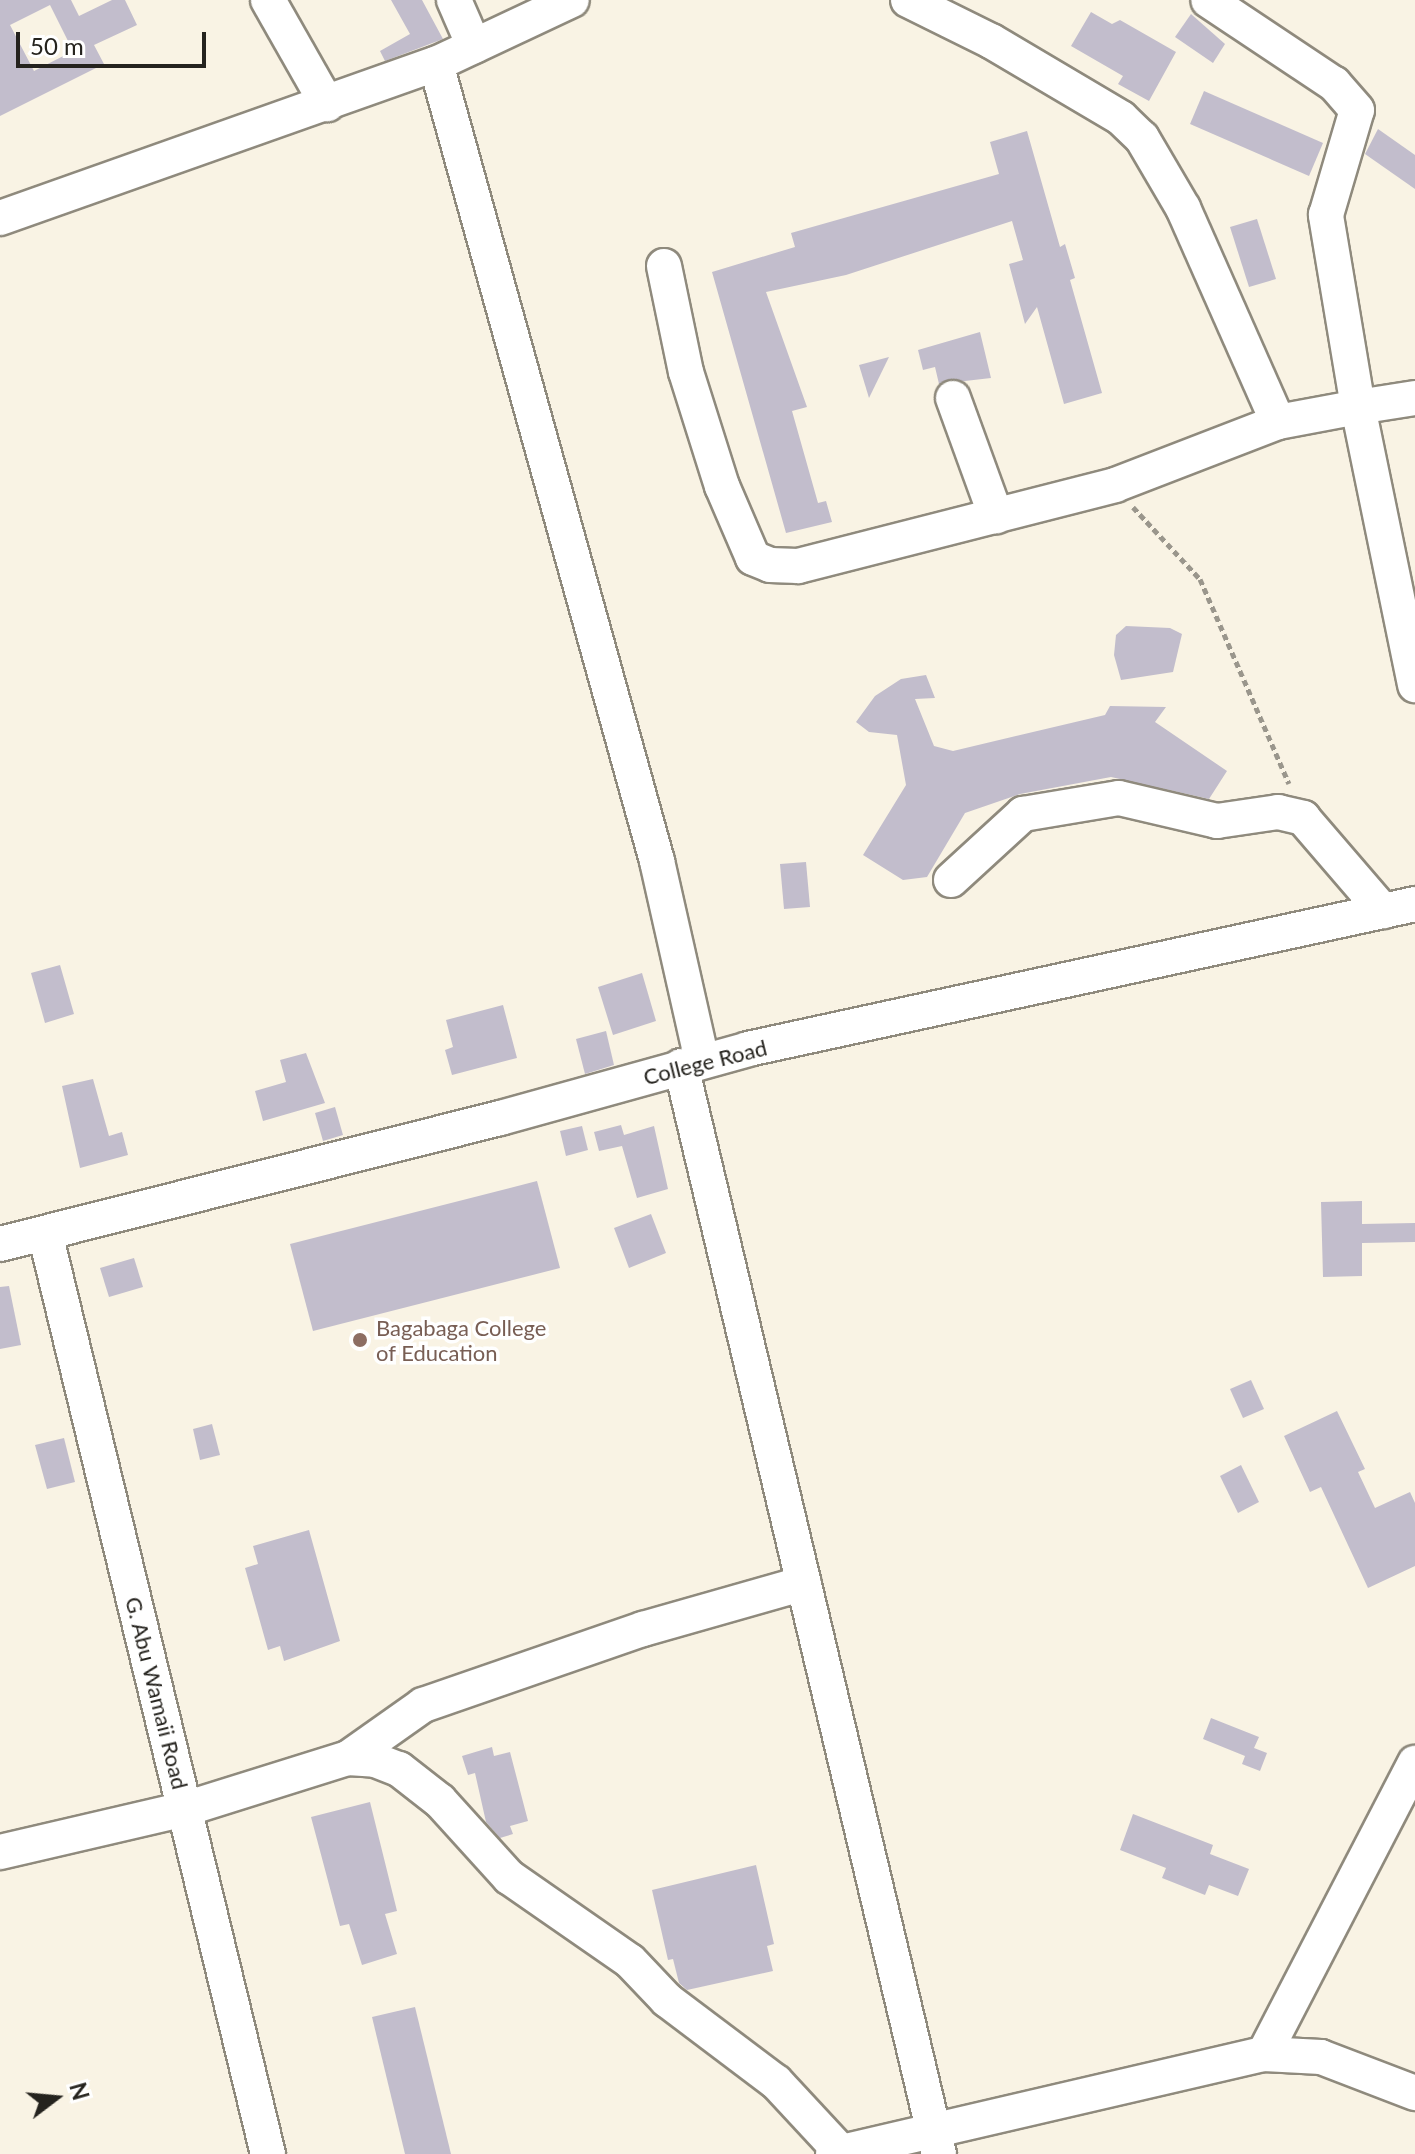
<!DOCTYPE html>
<html>
<head>
<meta charset="utf-8">
<style>
  body { margin:0 }
  #map { position:relative; width:1415px; height:2154px; overflow:hidden; background:#f9f3e4; font-family:Lato,sans-serif }
  div>[style] { position:absolute }
  .building>* { inset:0; background:#c2bdcc }
  .path>* { height:5px; margin-top:-2.5px; transform-origin:0; background:repeating-linear-gradient(90deg,#9a968c 0 6px,transparent 0 10px) }
  .roads { filter:drop-shadow(2px 0 #8f8a7d) drop-shadow(-2px 0 #8f8a7d) drop-shadow(0 2px #8f8a7d) drop-shadow(0 -2px #8f8a7d) }
  .minor>* { height:34px; margin:-17px; padding:0 17px; transform-origin:17px; border-radius:17px; background:#fff }
  .dots>* { width:22px; height:22px; translate:-50% -50%; box-sizing:border-box; border:4px solid #fff; border-radius:50% }
  span { translate:-50% -50%; white-space:nowrap; text-align:center; line-height:1.15; -webkit-text-stroke:7px #fff; paint-order:stroke }
  .street-label { font-size:22px; color:#25231e }
  .education-label { font-size:22px; color:#785e54 }
  .left { translate:0 -50%; text-align:left }
  .north { position:absolute; left:16px; top:2058px; width:80px; height:80px; -webkit-text-stroke:6px #fff; paint-order:stroke; rotate:74deg; font-size:22px; font-weight:700; line-height:32px; text-align:center; color:#25231e }
  .north::after { content:''; display:block; margin:auto; width:28px; height:36px; background:#25231e; clip-path:polygon(50% 0,100% 100%,50% 72%,0 100%) }
  .scale { position:absolute; left:16px; top:32px; width:190px; height:36px; box-sizing:border-box; border:4px solid #25231e; border-top:0; padding-left:10px; font-size:24px; line-height:28px; white-space:nowrap; color:#25231e; -webkit-text-stroke:6px #fff; paint-order:stroke }
</style>
</head>
<body>
<div id="map">
  <div class="building">
    <div style="clip-path:polygon(evenodd,0 0,71px 0,79px 16px,112px 0,125px 0,137px 25px,94px 45px,104px 64px,0 116px,0 0,50px 5px,73px 51px,34px 71px,10px 25px,50px 5px)"></div>
    <div style="clip-path:polygon(391px 0,422px 0,443px 39px,385px 61px,380px 51px,410px 34px)"></div>
    <div style="clip-path:polygon(1091px 12px,1112px 24px,1120px 20px,1176px 52px,1149px 101px,1118px 84px,1123px 76px,1071px 46px)"></div>
    <div style="clip-path:polygon(1191px 14px,1225px 44px,1213px 63px,1175px 37px)"></div>
    <div style="clip-path:polygon(1204px 91px,1323px 143px,1309px 176px,1190px 124px)"></div>
    <div style="clip-path:polygon(1378px 129px,1415px 155px,1415px 189px,1365px 154px)"></div>
    <div style="clip-path:polygon(1027px 131px,1060px 247px,1065px 244px,1075px 278px,1070px 280px,1102px 393px,1064px 404px,1037px 307px,1025px 324px,1009px 264px,1023px 260px,1012px 221px,846px 275px,766px 292px,807px 407px,792px 411px,818px 503px,826px 501px,832px 522px,786px 533px,712px 272px,795px 247px,791px 233px,999px 174px,990px 142px)"></div>
    <div style="clip-path:polygon(1257px 219px,1276px 279px,1249px 287px,1230px 227px)"></div>
    <div style="clip-path:polygon(980px 332px,991px 378px,939px 384px,935px 367px,923px 370px,918px 350px)"></div>
    <div style="clip-path:polygon(889px 357px,869px 398px,859px 365px)"></div>
    <div style="clip-path:polygon(1126px 626px,1170px 628px,1182px 634px,1173px 672px,1121px 680px,1114px 655px,1116px 635px)"></div>
    <div style="clip-path:polygon(926px 675px,935px 698px,915px 699px,934px 746px,953px 751px,1105px 715px,1110px 706px,1166px 707px,1155px 722px,1227px 771px,1209px 799px,1111px 777px,1020px 794px,965px 813px,927px 877px,903px 880px,863px 855px,906px 785px,897px 735px,869px 732px,856px 722px,875px 696px,901px 679px)"></div>
    <div style="clip-path:polygon(806px 862px,810px 907px,784px 909px,780px 864px)"></div>
    <div style="clip-path:polygon(60px 965px,74px 1014px,45px 1023px,31px 973px)"></div>
    <div style="clip-path:polygon(642px 973px,656px 1021px,613px 1035px,598px 987px)"></div>
    <div style="clip-path:polygon(503px 1005px,517px 1058px,452px 1075px,445px 1050px,453px 1047px,446px 1020px)"></div>
    <div style="clip-path:polygon(606px 1031px,614px 1065px,585px 1074px,576px 1039px)"></div>
    <div style="clip-path:polygon(306px 1053px,325px 1103px,263px 1121px,255px 1091px,286px 1082px,280px 1060px)"></div>
    <div style="clip-path:polygon(93px 1079px,109px 1136px,122px 1132px,128px 1155px,80px 1168px,62px 1086px)"></div>
    <div style="clip-path:polygon(335px 1107px,343px 1135px,323px 1141px,315px 1113px)"></div>
    <div style="clip-path:polygon(621px 1125px,624px 1135px,654px 1126px,668px 1189px,637px 1198px,622px 1146px,599px 1151px,594px 1132px)"></div>
    <div style="clip-path:polygon(582px 1126px,588px 1150px,566px 1156px,560px 1131px)"></div>
    <div style="clip-path:polygon(537px 1181px,560px 1268px,313px 1331px,290px 1244px)"></div>
    <div style="clip-path:polygon(1362px 1201px,1362px 1224px,1415px 1223px,1415px 1242px,1362px 1243px,1362px 1276px,1323px 1277px,1321px 1202px)"></div>
    <div style="clip-path:polygon(651px 1214px,666px 1253px,629px 1268px,614px 1228px)"></div>
    <div style="clip-path:polygon(134px 1258px,143px 1287px,109px 1297px,100px 1268px)"></div>
    <div style="clip-path:polygon(9px 1286px,21px 1345px,0 1349px,0 1287px)"></div>
    <div style="clip-path:polygon(1251px 1380px,1264px 1409px,1243px 1418px,1230px 1389px)"></div>
    <div style="clip-path:polygon(1337px 1411px,1365px 1469px,1358px 1472px,1375px 1508px,1410px 1492px,1415px 1503px,1415px 1566px,1368px 1588px,1321px 1487px,1310px 1492px,1284px 1436px)"></div>
    <div style="clip-path:polygon(212px 1424px,220px 1455px,200px 1460px,193px 1429px)"></div>
    <div style="clip-path:polygon(64px 1438px,75px 1482px,47px 1489px,35px 1445px)"></div>
    <div style="clip-path:polygon(1241px 1465px,1259px 1502px,1238px 1513px,1220px 1476px)"></div>
    <div style="clip-path:polygon(309px 1530px,340px 1641px,284px 1661px,280px 1646px,268px 1650px,245px 1568px,258px 1564px,253px 1546px)"></div>
    <div style="clip-path:polygon(1211px 1718px,1259px 1737px,1254px 1748px,1267px 1753px,1260px 1771px,1242px 1764px,1245px 1756px,1203px 1739px)"></div>
    <div style="clip-path:polygon(492px 1747px,494px 1756px,510px 1752px,528px 1821px,510px 1826px,513px 1834px,500px 1838px,486px 1822px,475px 1773px,468px 1775px,462px 1756px)"></div>
    <div style="clip-path:polygon(370px 1802px,397px 1911px,385px 1914px,397px 1954px,362px 1965px,349px 1924px,340px 1926px,311px 1817px)"></div>
    <div style="clip-path:polygon(1133px 1814px,1213px 1845px,1210px 1854px,1249px 1869px,1238px 1896px,1209px 1885px,1205px 1895px,1162px 1878px,1166px 1868px,1120px 1850px)"></div>
    <div style="clip-path:polygon(756px 1865px,774px 1944px,767px 1946px,773px 1971px,687px 1990px,679px 1983px,673px 1959px,668px 1960px,652px 1890px)"></div>
    <div style="clip-path:polygon(415px 2007px,451px 2154px,405px 2154px,372px 2017px)"></div>
  </div>
  <div class="path">
    <div style="left:1133px;top:507px;width:98px;rotate:47.1deg"></div>
    <div style="left:1200px;top:579px;width:223px;rotate:66.5deg"></div>
  </div>
  <div class="roads">
    <div class="minor">
      <div style="left:268px;top:0;width:120px;rotate:60.4deg"></div>
      <div style="left:454px;top:0;width:50px;rotate:66.5deg"></div>
      <div style="left:908px;top:0;width:93px;rotate:26.3deg"></div>
      <div style="left:991px;top:41px;width:151px;rotate:30.6deg"></div>
      <div style="left:1121px;top:118px;width:29px;rotate:44deg"></div>
      <div style="left:1142px;top:138px;width:81px;rotate:59.6deg"></div>
      <div style="left:1183px;top:208px;width:234px;rotate:66.1deg"></div>
      <div style="left:436px;top:64px;width:827px;rotate:74.5deg"></div>
      <div style="left:657px;top:861px;width:205px;rotate:77.3deg"></div>
      <div style="left:0;top:218px;width:462px;rotate:-19.5deg"></div>
      <div style="left:436px;top:64px;width:150px;rotate:-25.2deg"></div>
      <div style="left:664px;top:266px;width:108px;rotate:78.3deg"></div>
      <div style="left:686px;top:372px;width:120px;rotate:72.5deg"></div>
      <div style="left:722px;top:486px;width:78px;rotate:66.7deg"></div>
      <div style="left:753px;top:558px;width:18px;rotate:22deg"></div>
      <div style="left:770px;top:565px;width:28px;rotate:2deg"></div>
      <div style="left:798px;top:566px;width:327px;rotate:-14.3deg"></div>
      <div style="left:1115px;top:485px;width:175px;rotate:-21.1deg"></div>
      <div style="left:1278px;top:422px;width:81px;rotate:-10.6deg"></div>
      <div style="left:1358px;top:407px;width:195px;rotate:-99.5deg"></div>
      <div style="left:1326px;top:215px;width:109px;rotate:-73.6deg"></div>
      <div style="left:1357px;top:110px;width:35px;rotate:-131deg"></div>
      <div style="left:1334px;top:84px;width:151px;rotate:-146.3deg"></div>
      <div style="left:953px;top:398px;width:126px;rotate:70deg"></div>
      <div style="left:1415px;top:398px;width:58px;rotate:171deg"></div>
      <div style="left:1358px;top:407px;width:284px;rotate:78.4deg"></div>
      <div style="left:951px;top:880px;width:98px;rotate:-42.5deg"></div>
      <div style="left:1023px;top:814px;width:97px;rotate:-9.5deg"></div>
      <div style="left:1119px;top:798px;width:101px;rotate:13.2deg"></div>
      <div style="left:1217px;top:821px;width:62px;rotate:-8.4deg"></div>
      <div style="left:1278px;top:812px;width:26px;rotate:13deg"></div>
      <div style="left:1303px;top:818px;width:123px;rotate:49.3deg"></div>
      <div style="left:681px;top:1066px;width:1118px;rotate:76.66deg"></div>
      <div style="left:45px;top:1233px;width:948px;rotate:76.39deg"></div>
      <div style="left:0;top:1244px;width:516px;rotate:-14.14deg"></div>
      <div style="left:500px;top:1118px;width:257px;rotate:-15.5deg"></div>
      <div style="left:748px;top:1049px;width:683px;rotate:-12.26deg"></div>
      <div style="left:348px;top:1758px;width:92px;rotate:-35.2deg"></div>
      <div style="left:423px;top:1705px;width:233px;rotate:-19.1deg"></div>
      <div style="left:643px;top:1629px;width:167px;rotate:-15.9deg"></div>
      <div style="left:0;top:1852px;width:190px;rotate:-13.1deg"></div>
      <div style="left:185px;top:1809px;width:171px;rotate:-17.4deg"></div>
      <div style="left:348px;top:1758px;width:27px;rotate:4deg"></div>
      <div style="left:375px;top:1760px;width:26px;rotate:21deg"></div>
      <div style="left:399px;top:1769px;width:52px;rotate:38deg"></div>
      <div style="left:440px;top:1801px;width:103px;rotate:47.8deg"></div>
      <div style="left:509px;top:1877px;width:147px;rotate:34.8deg"></div>
      <div style="left:630px;top:1961px;width:54px;rotate:46.5deg"></div>
      <div style="left:667px;top:2000px;width:136px;rotate:37deg"></div>
      <div style="left:776px;top:2082px;width:96px;rotate:47.1deg"></div>
      <div style="left:1264px;top:2054px;width:328px;rotate:-62.6deg"></div>
      <div style="left:833px;top:2154px;width:442px;rotate:-13.1deg"></div>
      <div style="left:1264px;top:2054px;width:57px;rotate:3deg"></div>
      <div style="left:1321px;top:2057px;width:101px;rotate:21deg"></div>
    </div>
  </div>
  <div class="dots">
    <div style="left:360px;top:1340px;background:#8d6e63"></div>
  </div>
  <div class="street-label">
    <span style="left:705px;top:1062px;rotate:-14deg">College Road</span>
    <span style="left:157px;top:1693px;rotate:76deg">G. Abu Wamaii Road</span>
  </div>
  <div class="education-label">
    <span class="left" style="left:376px;top:1340px">Bagabaga College<br>of Education</span>
  </div>
  <div class="north">N</div>
  <div class="scale">50 m</div>
</div>
</body>
</html>
